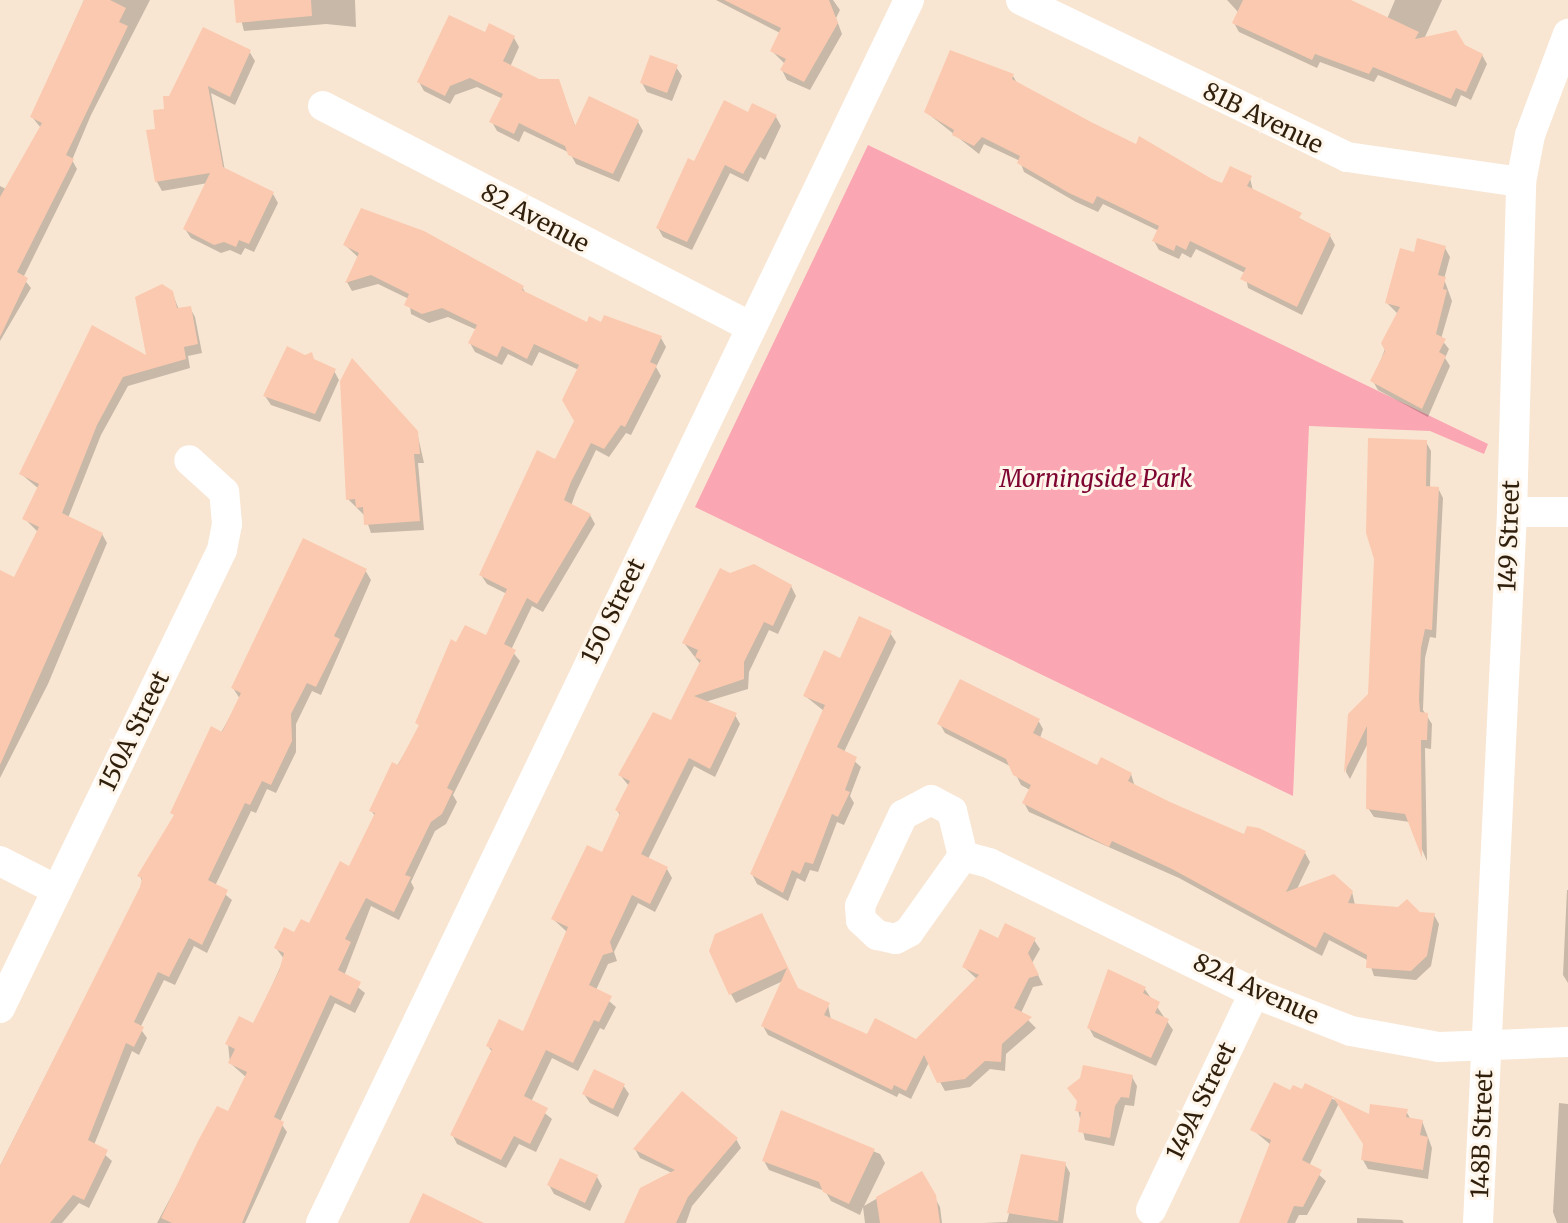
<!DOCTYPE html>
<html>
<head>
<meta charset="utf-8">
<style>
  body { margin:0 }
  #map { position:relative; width:1568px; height:1223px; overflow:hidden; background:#f9e6d2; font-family:Merriweather,serif }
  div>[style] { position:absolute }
  .green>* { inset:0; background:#faa6b3 }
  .shadow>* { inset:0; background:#0003 }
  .building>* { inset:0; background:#fbc9af }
  .minor>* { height:30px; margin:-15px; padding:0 15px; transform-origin:15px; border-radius:15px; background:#fff }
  span { translate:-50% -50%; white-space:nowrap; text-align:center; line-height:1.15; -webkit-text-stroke:6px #fef5eb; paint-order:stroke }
  .street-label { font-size:24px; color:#301f0b }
  .park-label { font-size:24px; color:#7e0532; font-style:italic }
</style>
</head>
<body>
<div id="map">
  <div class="green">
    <div style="clip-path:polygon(868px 145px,1488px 444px,1484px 454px,1430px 431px,1309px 426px,1293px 796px,695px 507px)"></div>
  </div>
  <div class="shadow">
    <div style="clip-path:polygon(84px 0,150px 0,91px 115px,72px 160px,77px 169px,23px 278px,31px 288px,0 341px,0 186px,6px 189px,41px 128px,32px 117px)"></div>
    <div style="clip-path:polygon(236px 0,367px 0,355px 0,356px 27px,326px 24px,244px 31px)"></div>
    <div style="clip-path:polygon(716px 0,833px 0,840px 10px,836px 18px,842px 34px,810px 90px,787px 80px,782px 70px,785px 64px,772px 51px,780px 33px)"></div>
    <div style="clip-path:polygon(1227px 0,1344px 0,1387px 19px,1395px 0,1442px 0,1424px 39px,1464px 47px,1482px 55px,1487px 64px,1471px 100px,1461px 95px,1456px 107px,1378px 75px,1374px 82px,1320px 62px,1317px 68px,1239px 32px,1234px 23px,1239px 13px)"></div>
    <div style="clip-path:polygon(486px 35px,514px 38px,519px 47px,510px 67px,538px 81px,558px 81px,576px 128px,638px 122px,643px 131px,619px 182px,576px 164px,570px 153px,524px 131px,519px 142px,497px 131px,492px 122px,503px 99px,477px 87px,455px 95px,450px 104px,424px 91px,419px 82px)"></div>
    <div style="clip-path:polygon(249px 51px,255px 61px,235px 105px,211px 93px,225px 171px,273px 194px,278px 203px,254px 252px,245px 248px,241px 255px,230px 250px,221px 253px,191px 238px,185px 229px,208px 183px,162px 191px,157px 182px,157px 130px,166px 111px)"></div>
    <div style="clip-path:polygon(676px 67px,682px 76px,672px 101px,647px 92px,642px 83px)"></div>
    <div style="clip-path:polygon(1013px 76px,1018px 85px,1090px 124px,1223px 186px,1250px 178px,1253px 191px,1330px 236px,1335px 245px,1302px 315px,1248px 288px,1245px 273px,1196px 249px,1191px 258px,1182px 253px,1179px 259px,1159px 250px,1154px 241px,1159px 231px,1103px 204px,1098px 212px,1076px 202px,1024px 172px,1020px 161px,984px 144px,979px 154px,926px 112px)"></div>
    <div style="clip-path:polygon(749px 115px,776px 117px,781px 126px,765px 160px,760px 157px,748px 182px,730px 173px,692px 250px,663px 237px,658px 228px,695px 164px)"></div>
    <div style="clip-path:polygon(345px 245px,522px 287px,527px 295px,587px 325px,661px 338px,666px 347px,656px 367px,661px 376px,631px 435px,626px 433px,609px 457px,596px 450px,576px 492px,571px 506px,590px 515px,595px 524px,543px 612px,532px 606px,511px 650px,520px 661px,453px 795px,457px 802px,446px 824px,435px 831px,411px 882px,414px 888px,399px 920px,371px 906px,344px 976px,365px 993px,355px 1013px,335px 1003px,280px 1122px,287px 1132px,245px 1223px,157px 1223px,218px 1109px,229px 1114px,247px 1078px,230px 1063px,228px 1044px,254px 1025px,284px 959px,276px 948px,310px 926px,350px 869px,376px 818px,371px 810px,420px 727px,417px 722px,457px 645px,487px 638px,507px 594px,487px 584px,481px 575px,556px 461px,576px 421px,579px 370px,539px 352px,532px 366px,508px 354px,502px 365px,475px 352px,470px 343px,477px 330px,448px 317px,429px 323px,411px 314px,409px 299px,378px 284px,352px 291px,347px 282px,359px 258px)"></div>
    <div style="clip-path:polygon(1445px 248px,1450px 257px,1444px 279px,1452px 301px,1441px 339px,1449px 349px,1445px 358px,1450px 366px,1428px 417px,1378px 390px,1373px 381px,1398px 314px,1387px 303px,1415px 254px)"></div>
    <div style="clip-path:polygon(172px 292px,179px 310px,190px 308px,195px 317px,202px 353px,188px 356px,190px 368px,128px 386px,101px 435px,68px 518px,102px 534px,107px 543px,48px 684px,0 778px,0 573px,15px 580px,38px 532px,24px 518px,39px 489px,21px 474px,93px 328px,148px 358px)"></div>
    <div style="clip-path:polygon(315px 362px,334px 371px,339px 380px,320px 422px,271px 405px,265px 396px)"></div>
    <div style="clip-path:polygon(417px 432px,424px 463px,418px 463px,424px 530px,371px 533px,365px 516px,348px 499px)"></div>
    <div style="clip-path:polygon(1426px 442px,1431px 451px,1430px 488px,1438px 488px,1443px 498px,1436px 638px,1430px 637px,1425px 658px,1423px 710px,1432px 724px,1431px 749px,1425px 748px,1427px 861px,1410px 822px,1374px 817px,1368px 808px,1369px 741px,1350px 779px,1346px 772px,1350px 715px,1370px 695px)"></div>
    <div style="clip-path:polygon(365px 570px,371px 580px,321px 695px,312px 691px,296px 724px,296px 752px,276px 793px,267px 789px,256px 813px,251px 811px,215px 886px,232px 900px,207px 953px,194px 946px,175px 985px,164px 980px,140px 1028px,147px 1038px,139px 1055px,132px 1051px,94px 1145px,112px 1161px,89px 1208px,79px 1203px,62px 1223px,0 1223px,0 1166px,143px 883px,140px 876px,240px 699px,233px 688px)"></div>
    <div style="clip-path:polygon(730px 575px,791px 586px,796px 596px,778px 634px,769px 630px,749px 672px,748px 689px,705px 702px,735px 715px,740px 724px,715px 777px,694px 766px,648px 859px,667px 869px,672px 878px,655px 912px,638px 903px,614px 952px,617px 961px,608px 964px,596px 990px,616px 1007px,604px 1030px,600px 1028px,578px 1071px,552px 1058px,531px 1102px,552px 1119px,536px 1152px,519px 1144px,506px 1168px,457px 1144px,452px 1134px,492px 1052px,488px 1046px,524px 1033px,567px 932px,553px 919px,603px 854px,621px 817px,617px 810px,629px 786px,620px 775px,672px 723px,701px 665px,684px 643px)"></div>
    <div style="clip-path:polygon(890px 633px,896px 642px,844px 752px,861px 767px,850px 796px,854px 803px,844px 825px,837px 822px,818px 872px,810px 870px,805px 882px,797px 878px,788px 901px,757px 884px,752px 874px,824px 711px,805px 696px,841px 660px)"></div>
    <div style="clip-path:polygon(1038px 720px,1043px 729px,1040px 738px,1098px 767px,1131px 774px,1135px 787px,1245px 836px,1305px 853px,1310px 862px,1296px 891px,1352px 892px,1355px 905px,1434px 915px,1439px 924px,1431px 966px,1416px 980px,1374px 976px,1369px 961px,1329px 940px,1322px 956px,1179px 878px,1029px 812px,1024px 803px,1030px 790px,1021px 785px,1012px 767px,945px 733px,940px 724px)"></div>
    <div style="clip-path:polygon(1567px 890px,1568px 890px,1568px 983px,1563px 975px)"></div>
    <div style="clip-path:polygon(766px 924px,798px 991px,828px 1005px,831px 1020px,868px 1037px,916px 1041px,978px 980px,964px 967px,999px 940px,1034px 940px,1040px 949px,1032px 963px,1043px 985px,1033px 987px,1021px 1013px,1036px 1028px,1006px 1054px,1005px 1071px,990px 1069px,970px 1087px,945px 1091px,929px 1062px,911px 1099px,899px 1093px,897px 1097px,768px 1035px,763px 1026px,783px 981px,736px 1003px,731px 994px)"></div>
    <div style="clip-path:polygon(1144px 988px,1173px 1030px,1156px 1066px,1094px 1037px,1089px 1028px)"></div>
    <div style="clip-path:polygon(1132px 1077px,1137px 1086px,1134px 1106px,1125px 1105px,1114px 1146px,1085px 1140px,1078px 1110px)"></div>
    <div style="clip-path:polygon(623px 1085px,629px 1094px,618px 1117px,590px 1103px,584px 1094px)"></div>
    <div style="clip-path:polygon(1306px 1086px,1370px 1117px,1406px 1111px,1411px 1120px,1422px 1121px,1432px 1148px,1428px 1179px,1368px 1169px,1363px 1160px,1365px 1144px,1339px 1103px,1309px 1166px,1326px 1181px,1307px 1215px,1299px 1215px,1295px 1223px,1243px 1223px,1271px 1145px,1253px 1130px,1291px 1093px,1303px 1092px)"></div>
    <div style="clip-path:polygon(1559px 1103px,1568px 1104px,1568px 1223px,1557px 1223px,1553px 1212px)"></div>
    <div style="clip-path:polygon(782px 1113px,880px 1154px,885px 1163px,864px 1206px,921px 1173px,940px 1207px,942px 1223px,865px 1223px,863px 1207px,860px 1215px,831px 1201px,825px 1191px,769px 1170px,764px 1161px)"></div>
    <div style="clip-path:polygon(736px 1139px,741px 1148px,692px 1206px,686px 1223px,626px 1223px,672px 1173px,640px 1158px,635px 1149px)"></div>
    <div style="clip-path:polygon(1023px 1156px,1065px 1164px,1070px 1173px,1063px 1223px,983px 1223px,1007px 1222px)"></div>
    <div style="clip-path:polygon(597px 1177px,602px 1186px,590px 1211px,554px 1194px,549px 1185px)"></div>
    <div style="clip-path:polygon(1357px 1218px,1402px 1220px,1404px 1223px,1357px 1223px)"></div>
  </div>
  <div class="building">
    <div style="clip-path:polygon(84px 0,110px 0,126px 8px,119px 22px,128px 26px,66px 155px,74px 159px,17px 272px,28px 278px,0 337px,0 197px,42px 123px,30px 117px)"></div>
    <div style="clip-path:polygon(234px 0,311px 0,312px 16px,236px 23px)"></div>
    <div style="clip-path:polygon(724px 0,829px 0,838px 23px,804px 82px,780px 70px,786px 59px,770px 51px,781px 28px)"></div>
    <div style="clip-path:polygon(1243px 0,1351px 0,1419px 32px,1415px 39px,1456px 30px,1465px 45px,1483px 54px,1466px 92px,1456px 88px,1451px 99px,1373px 67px,1369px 74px,1315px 54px,1312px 60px,1232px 23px)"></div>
    <div style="clip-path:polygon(449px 15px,485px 32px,489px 23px,515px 36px,503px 61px,539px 79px,559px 79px,575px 126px,589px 96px,639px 120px,613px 174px,568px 155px,565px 146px,519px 123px,514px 134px,489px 122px,503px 94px,470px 78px,450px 86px,445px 96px,417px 82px)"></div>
    <div style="clip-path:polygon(203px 27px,251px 50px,230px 97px,208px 86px,223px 167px,274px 192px,249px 244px,239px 240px,236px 247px,224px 242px,214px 245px,183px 229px,210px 173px,155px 182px,146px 130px,155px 129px,153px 110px,164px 109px,163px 96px,169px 96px)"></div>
    <div style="clip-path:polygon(950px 50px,1014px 74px,1012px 79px,1091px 122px,1136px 144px,1139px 136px,1212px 179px,1222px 183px,1230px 166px,1252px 176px,1247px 186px,1302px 213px,1299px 218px,1331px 234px,1297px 307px,1240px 279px,1246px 268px,1190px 241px,1186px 250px,1176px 245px,1174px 251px,1152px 241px,1159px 226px,1097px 196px,1093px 204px,1069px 193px,1017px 163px,1020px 156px,982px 137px,974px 146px,952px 135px,954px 130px,924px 112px)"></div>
    <div style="clip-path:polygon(650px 55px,678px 65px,667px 93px,640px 83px)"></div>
    <div style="clip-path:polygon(724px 100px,748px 112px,752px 103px,777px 115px,743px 174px,725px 165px,687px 242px,656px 228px,688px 158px,694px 161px)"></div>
    <div style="clip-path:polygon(361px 208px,424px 231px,524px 286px,522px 290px,587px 322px,589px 316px,601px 322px,604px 315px,662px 336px,650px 362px,657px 365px,625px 427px,621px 425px,604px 449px,591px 443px,571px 482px,564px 500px,591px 514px,537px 604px,527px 598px,504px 644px,516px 650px,447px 788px,453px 791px,442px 814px,431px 822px,405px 875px,411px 877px,394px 912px,366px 898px,345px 939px,351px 942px,338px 970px,361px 982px,350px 1005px,330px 995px,274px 1117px,284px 1122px,242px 1223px,172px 1223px,161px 1218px,198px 1141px,217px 1106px,228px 1111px,247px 1072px,228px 1063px,235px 1049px,225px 1044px,239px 1016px,253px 1023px,279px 971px,284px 953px,274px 948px,284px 927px,294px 932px,301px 919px,309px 923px,340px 861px,349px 866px,375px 813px,369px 811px,392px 762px,398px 765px,419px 725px,415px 723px,451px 639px,456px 642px,465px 625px,486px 635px,507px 589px,479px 575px,537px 450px,555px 459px,574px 421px,562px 400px,579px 365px,534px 344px,527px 359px,502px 346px,497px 357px,468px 343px,477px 325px,442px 308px,422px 314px,404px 305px,409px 294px,371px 275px,345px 283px,359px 253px,343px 245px)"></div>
    <div style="clip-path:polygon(1417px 238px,1446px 246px,1438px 275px,1446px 277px,1443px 289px,1447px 290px,1436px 334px,1446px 339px,1439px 352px,1446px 356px,1422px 409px,1370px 381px,1385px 351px,1381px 343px,1400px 307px,1385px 303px,1400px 248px,1414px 252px)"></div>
    <div style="clip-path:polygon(162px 284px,173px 291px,177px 308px,191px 306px,198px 344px,184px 347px,186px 359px,123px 377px,97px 425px,62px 513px,103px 533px,0 765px,0 570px,14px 577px,39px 527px,22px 519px,39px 484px,19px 474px,92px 325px,146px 355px,135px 297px)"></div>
    <div style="clip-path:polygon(287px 346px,305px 355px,312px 352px,314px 359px,336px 369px,315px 414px,263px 396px)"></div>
    <div style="clip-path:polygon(352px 358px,418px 431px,420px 454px,414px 454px,420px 521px,364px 525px,363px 507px,356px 508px,355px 499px,346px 500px,340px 381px)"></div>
    <div style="clip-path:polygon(1368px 438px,1427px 440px,1426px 486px,1439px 487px,1432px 630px,1425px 629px,1421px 648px,1419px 699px,1420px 712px,1428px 713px,1427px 740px,1421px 740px,1422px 858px,1405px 814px,1366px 809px,1367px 726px,1344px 773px,1348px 714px,1368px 694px,1374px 559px,1366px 533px)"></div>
    <div style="clip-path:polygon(303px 538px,367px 569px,334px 636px,340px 639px,316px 687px,307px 683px,291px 714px,292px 741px,271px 785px,262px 781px,250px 805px,245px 803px,208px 880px,228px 890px,202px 945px,189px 938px,169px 977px,158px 972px,134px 1022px,144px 1027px,134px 1047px,126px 1043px,88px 1140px,108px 1150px,84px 1200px,73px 1195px,50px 1223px,0 1223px,0 1166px,140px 887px,142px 878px,137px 876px,174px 815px,170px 813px,211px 726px,222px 732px,241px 693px,231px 688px)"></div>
    <div style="clip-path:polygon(754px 564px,792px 585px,773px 626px,764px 622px,744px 662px,744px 679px,694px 696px,737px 713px,710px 769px,689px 758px,641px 854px,668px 867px,650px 904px,632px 895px,610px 942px,613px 952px,603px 955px,589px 985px,612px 996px,599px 1022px,594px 1020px,573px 1063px,546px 1050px,524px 1096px,548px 1108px,530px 1144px,514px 1136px,501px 1160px,450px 1135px,492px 1049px,486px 1046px,499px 1019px,523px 1031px,568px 927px,551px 919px,587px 845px,602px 852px,620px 813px,615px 810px,630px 781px,618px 775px,653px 712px,671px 720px,701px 660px,695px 657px,698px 650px,682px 643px,720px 568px,730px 573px)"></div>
    <div style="clip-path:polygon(859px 616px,892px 631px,837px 747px,857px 757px,845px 790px,850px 792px,838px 817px,832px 814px,813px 864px,805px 862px,800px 874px,792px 870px,783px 893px,750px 874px,825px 705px,803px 696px,824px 650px,840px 658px)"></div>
    <div style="clip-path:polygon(960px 679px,1040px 719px,1033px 733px,1097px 765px,1101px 757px,1132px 773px,1128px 781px,1170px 802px,1244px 834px,1247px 826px,1259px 828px,1306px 851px,1286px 892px,1334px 874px,1353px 891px,1348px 903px,1398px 907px,1407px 899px,1420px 912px,1435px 913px,1427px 956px,1411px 971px,1366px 968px,1367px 955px,1324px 932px,1316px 948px,1172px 869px,1112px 841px,1109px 847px,1022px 803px,1031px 785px,1013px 775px,1006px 759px,937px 724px)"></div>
    <div style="clip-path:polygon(762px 913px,798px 988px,830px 1003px,824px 1015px,867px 1034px,875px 1018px,916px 1039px,979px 975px,962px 967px,980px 929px,998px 938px,1005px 923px,1036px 938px,1028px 953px,1039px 975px,1029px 978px,1014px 1008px,1032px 1017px,1002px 1044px,1001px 1062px,985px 1061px,965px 1079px,937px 1083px,924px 1055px,906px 1091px,894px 1085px,892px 1090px,761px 1026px,787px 968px,729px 995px,709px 951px,715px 934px)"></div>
    <div style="clip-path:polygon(1108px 969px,1146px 987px,1143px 993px,1160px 1002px,1155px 1013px,1169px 1019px,1151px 1058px,1087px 1028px)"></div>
    <div style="clip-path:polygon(1083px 1065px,1133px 1075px,1129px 1098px,1121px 1097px,1115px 1106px,1110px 1138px,1078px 1132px,1081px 1112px,1075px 1111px,1077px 1101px,1067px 1088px,1080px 1078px)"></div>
    <div style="clip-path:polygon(594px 1069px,625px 1084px,613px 1109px,582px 1094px)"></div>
    <div style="clip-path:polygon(1274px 1082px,1290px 1090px,1293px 1085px,1302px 1089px,1305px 1083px,1369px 1114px,1370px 1104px,1408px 1109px,1406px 1117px,1423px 1120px,1420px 1135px,1428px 1137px,1423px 1170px,1361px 1160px,1363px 1144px,1333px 1097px,1302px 1160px,1322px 1170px,1303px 1207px,1294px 1206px,1287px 1223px,1239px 1223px,1271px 1140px,1250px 1130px)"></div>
    <div style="clip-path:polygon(682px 1091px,738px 1138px,688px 1197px,676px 1223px,624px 1223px,640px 1188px,675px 1170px,633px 1149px)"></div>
    <div style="clip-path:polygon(781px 1110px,875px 1149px,849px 1204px,823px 1192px,819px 1182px,762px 1161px)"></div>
    <div style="clip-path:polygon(1021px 1154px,1066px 1162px,1058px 1221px,1007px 1213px)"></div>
    <div style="clip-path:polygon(560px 1158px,598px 1175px,585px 1203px,547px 1185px)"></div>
    <div style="clip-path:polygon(922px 1171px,936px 1195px,940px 1223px,880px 1223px,876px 1197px)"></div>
    <div style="clip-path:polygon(423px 1193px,484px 1223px,409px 1223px)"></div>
  </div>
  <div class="minor">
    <div style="left:1021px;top:0;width:362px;rotate:25.7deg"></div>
    <div style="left:1347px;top:157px;width:176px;rotate:8.2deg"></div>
    <div style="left:323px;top:106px;width:480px;rotate:27.3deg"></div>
    <div style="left:1512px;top:512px;width:56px"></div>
    <div style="left:931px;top:800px;width:24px;rotate:28deg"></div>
    <div style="left:952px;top:811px;width:46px;rotate:76.3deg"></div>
    <div style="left:963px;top:856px;width:93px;rotate:125.4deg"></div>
    <div style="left:909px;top:932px;width:15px;rotate:152deg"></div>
    <div style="left:896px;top:939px;width:19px;rotate:-168deg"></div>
    <div style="left:877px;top:935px;width:22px;rotate:-137deg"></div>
    <div style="left:861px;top:920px;width:14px;rotate:-94deg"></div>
    <div style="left:860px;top:906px;width:101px;rotate:-64.7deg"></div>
    <div style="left:903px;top:815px;width:32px;rotate:-28deg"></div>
    <div style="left:963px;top:856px;width:27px;rotate:15deg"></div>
    <div style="left:989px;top:863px;width:295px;rotate:26.1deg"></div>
    <div style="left:1254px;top:993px;width:104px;rotate:21.4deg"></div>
    <div style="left:1351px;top:1031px;width:89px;rotate:10.3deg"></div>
    <div style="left:1439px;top:1047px;width:129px;rotate:-2.2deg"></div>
    <div style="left:0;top:861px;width:64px;rotate:27deg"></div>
    <div style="left:0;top:1008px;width:509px;rotate:-64.14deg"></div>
    <div style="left:222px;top:550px;width:26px;rotate:-79deg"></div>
    <div style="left:227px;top:524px;width:32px;rotate:-95deg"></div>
    <div style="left:224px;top:492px;width:47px;rotate:-137.6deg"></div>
    <div style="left:1151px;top:1210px;width:240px;rotate:-64.6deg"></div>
    <div style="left:321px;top:1223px;width:1357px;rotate:-64.32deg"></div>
    <div style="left:1478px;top:1223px;width:712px;rotate:-87.26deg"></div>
    <div style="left:1512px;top:512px;width:330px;rotate:-88.4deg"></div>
    <div style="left:1521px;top:182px;width:48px;rotate:-79.2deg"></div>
    <div style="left:1530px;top:135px;width:108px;rotate:-69.4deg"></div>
  </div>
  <div class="street-label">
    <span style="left:1263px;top:118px;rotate:26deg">81B Avenue</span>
    <span style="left:535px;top:218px;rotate:28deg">82 Avenue</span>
    <span style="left:1509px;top:536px;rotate:-88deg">149 Street</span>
    <span style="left:613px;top:611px;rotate:-64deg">150 Street</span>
    <span style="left:134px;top:731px;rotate:-64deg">150A Street</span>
    <span style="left:1256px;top:989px;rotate:25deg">82A Avenue</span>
    <span style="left:1201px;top:1101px;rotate:-64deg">149A Street</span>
    <span style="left:1482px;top:1134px;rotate:-88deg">148B Street</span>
  </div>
  <div class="park-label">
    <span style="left:1096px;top:479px">Morningside Park</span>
  </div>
</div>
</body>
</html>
